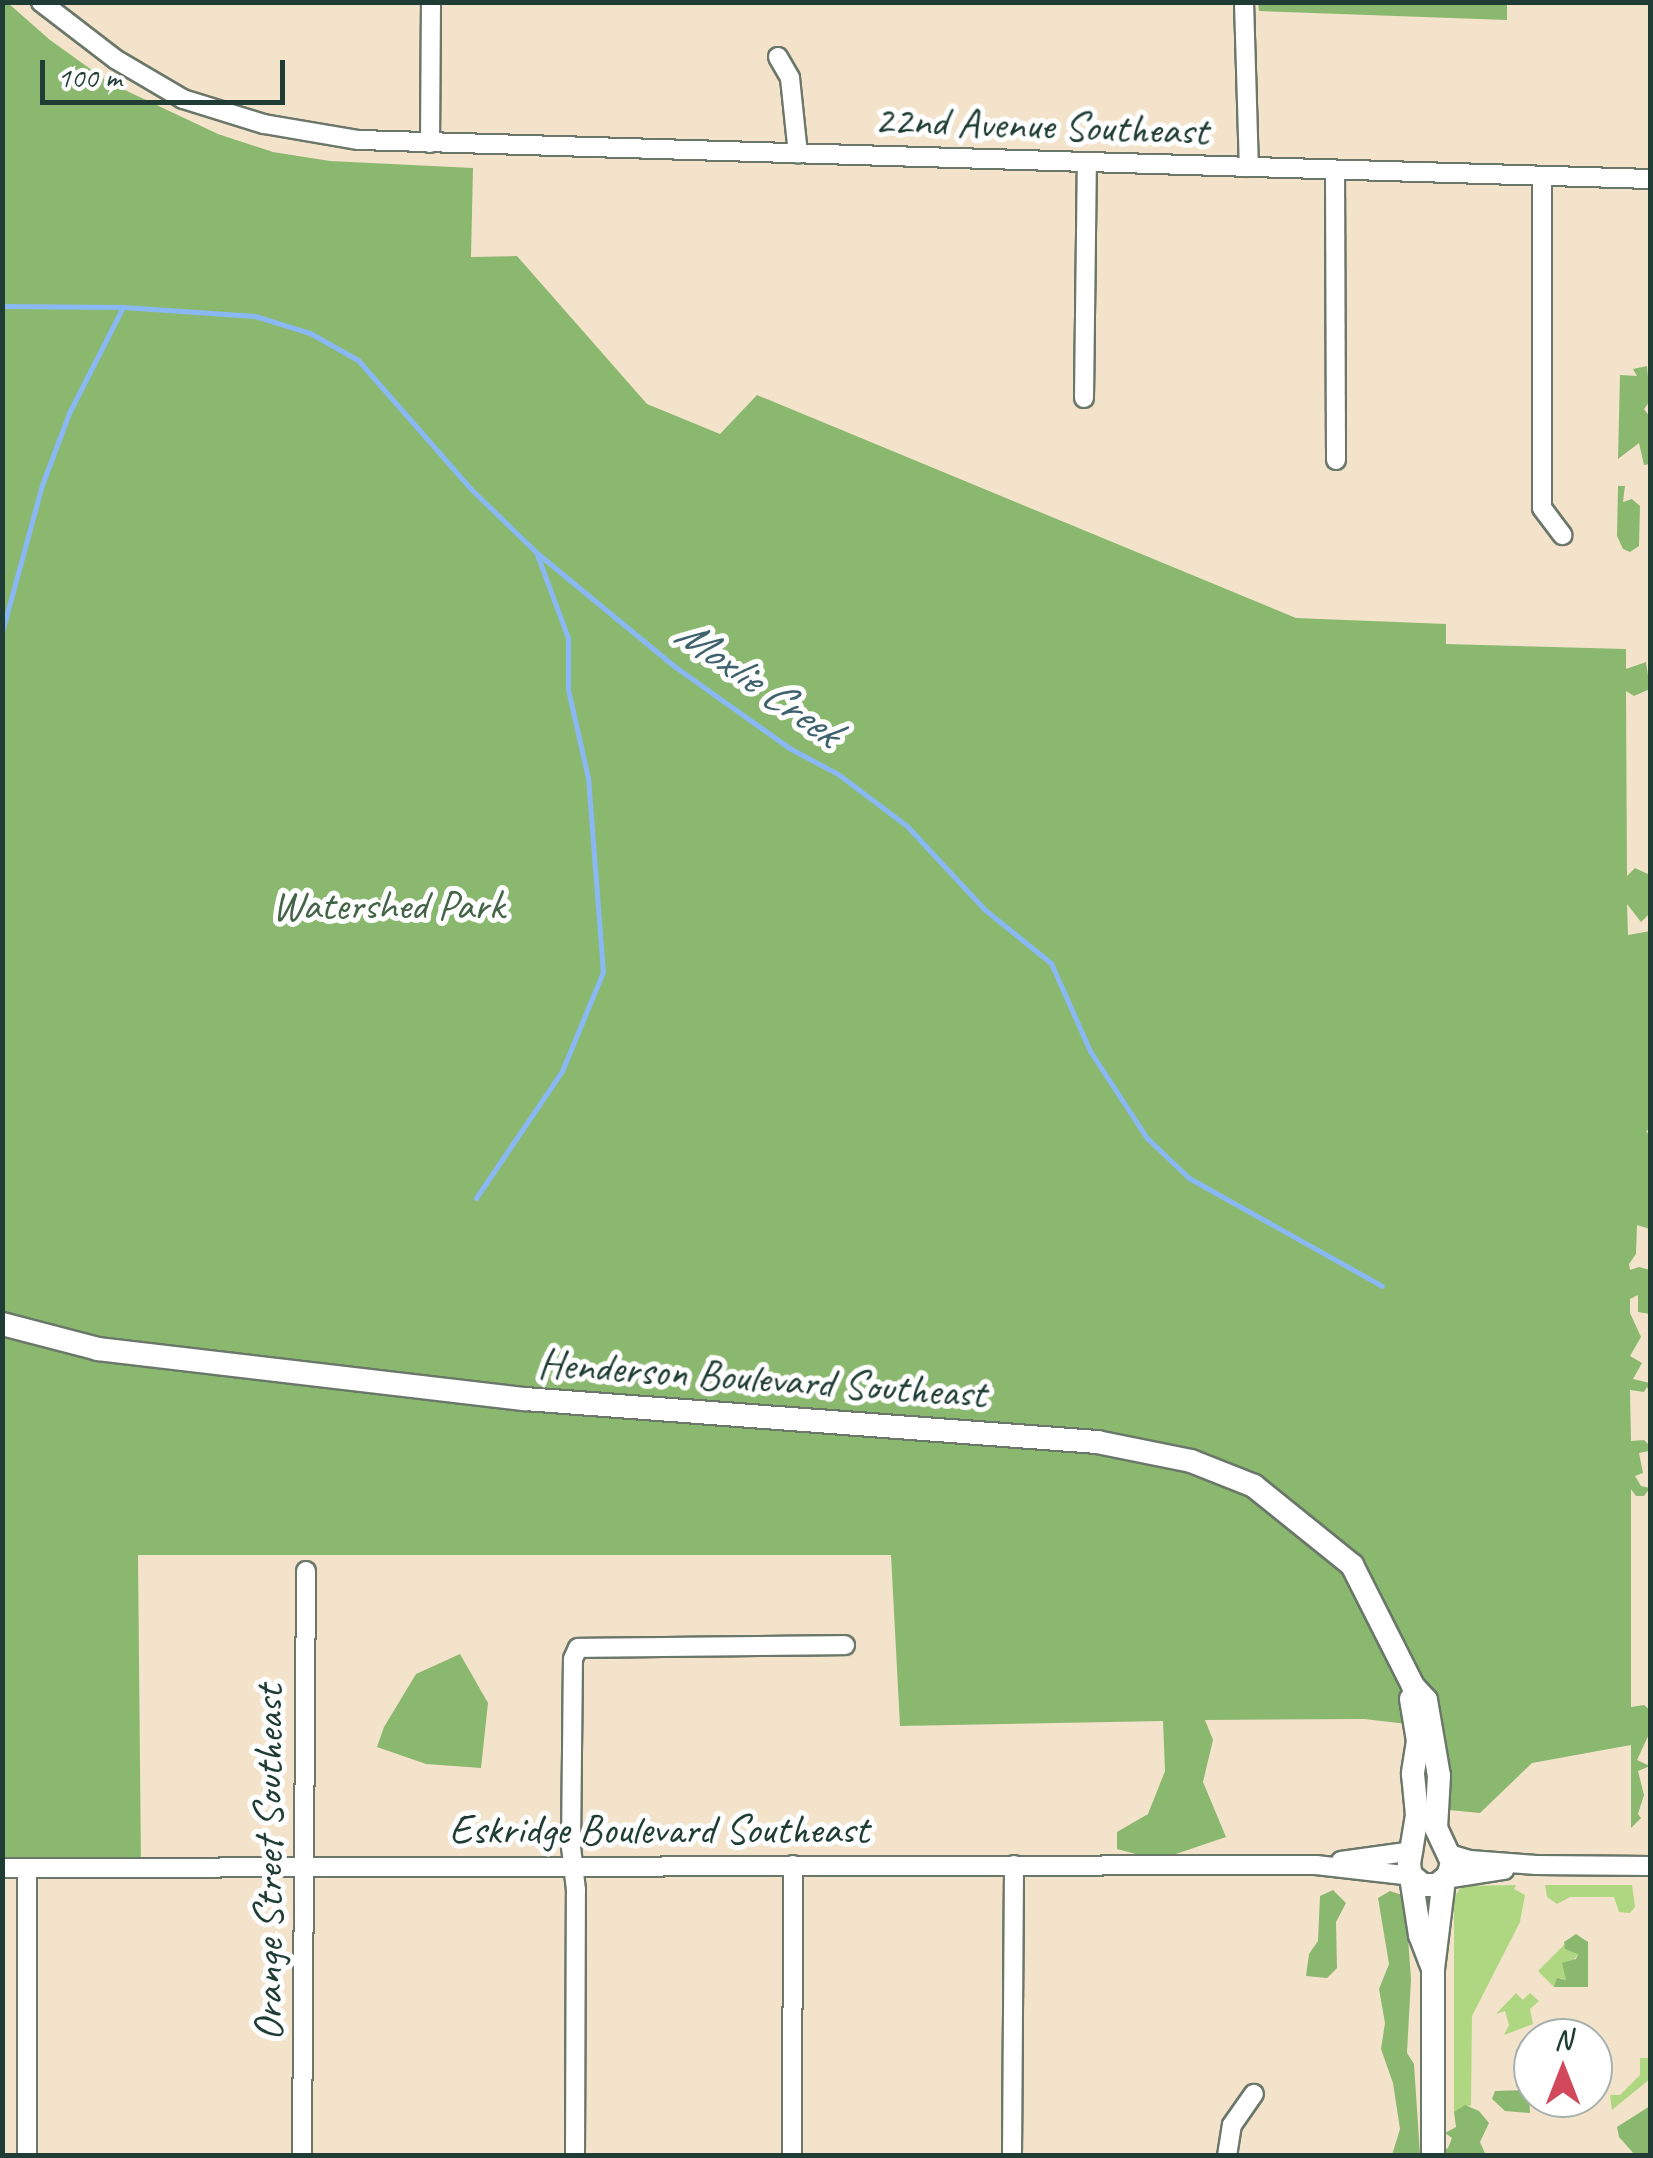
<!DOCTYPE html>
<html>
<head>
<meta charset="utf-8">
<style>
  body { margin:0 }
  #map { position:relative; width:1653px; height:2158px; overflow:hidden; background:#f4e3cb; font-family:Caveat,sans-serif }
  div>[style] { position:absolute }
  .green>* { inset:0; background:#afd781 }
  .forest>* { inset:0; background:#8bb86f }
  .stream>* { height:5px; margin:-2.5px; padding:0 2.5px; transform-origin:2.5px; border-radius:2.5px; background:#89b8f4 }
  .roads { filter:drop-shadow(2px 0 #6a7769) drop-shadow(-2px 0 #6a7769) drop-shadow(0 2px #6a7769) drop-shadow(0 -2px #6a7769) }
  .minor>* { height:18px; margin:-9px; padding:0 9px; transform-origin:9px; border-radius:9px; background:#fff }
  .major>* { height:22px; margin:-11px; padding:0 11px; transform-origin:11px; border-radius:11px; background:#fff }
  span { translate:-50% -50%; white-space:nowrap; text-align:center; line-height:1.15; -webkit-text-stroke:10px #fff; paint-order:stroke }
  .street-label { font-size:42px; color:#1f3d34 }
  .park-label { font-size:42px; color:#436447 }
  .water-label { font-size:45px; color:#3f626e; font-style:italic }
  .frame { position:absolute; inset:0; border:5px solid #1f3d34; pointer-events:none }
  .north { position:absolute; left:1513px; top:2018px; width:100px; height:100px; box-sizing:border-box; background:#fff; border:2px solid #a5b1ae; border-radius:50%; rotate:0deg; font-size:28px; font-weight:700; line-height:40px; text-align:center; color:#1f3d34 }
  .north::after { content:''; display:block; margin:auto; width:35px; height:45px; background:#d1495b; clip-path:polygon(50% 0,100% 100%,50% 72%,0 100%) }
  .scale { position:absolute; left:40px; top:60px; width:245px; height:45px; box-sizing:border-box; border:5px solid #1f3d34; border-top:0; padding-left:12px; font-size:30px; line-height:35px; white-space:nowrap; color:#1f3d34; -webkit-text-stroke:8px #fff; paint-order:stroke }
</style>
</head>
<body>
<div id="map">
  <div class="green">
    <div style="clip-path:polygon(1516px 1885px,1514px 1889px,1525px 1895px,1520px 1922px,1472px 2016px,1471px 2105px,1454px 2112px,1454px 1897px,1462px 1886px)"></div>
    <div style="clip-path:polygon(1545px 1885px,1632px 1885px,1635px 1907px,1630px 1913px,1619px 1912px,1614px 1897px,1570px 1897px,1557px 1904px,1547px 1897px)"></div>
    <div style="clip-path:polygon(1565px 1944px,1578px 1954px,1565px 1972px,1566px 1981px,1561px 1978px,1554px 1987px,1538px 1971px)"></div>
    <div style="clip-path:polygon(1516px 1993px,1523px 2000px,1530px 1993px,1539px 2001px,1530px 2009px,1533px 2024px,1504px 2035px,1509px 2025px,1505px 2011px,1496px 2014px)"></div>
    <div style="clip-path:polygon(1640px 2058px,1650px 2058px,1650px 2079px,1612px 2110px,1610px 2095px,1620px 2095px,1640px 2075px)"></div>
  </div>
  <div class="forest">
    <div style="clip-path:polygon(2px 3px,8px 3px,50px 40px,110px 83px,218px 134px,273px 152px,330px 161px,473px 168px,471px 257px,517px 256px,647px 404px,720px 434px,757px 395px,1296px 618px,1446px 624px,1446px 644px,1626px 649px,1626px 669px,1646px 662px,1650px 689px,1634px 696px,1626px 691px,1627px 876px,1635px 868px,1650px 875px,1650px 913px,1641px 922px,1627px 904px,1628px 935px,1650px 931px,1650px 1129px,1646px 1131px,1650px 1136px,1650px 1229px,1637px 1225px,1636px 1254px,1629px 1264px,1630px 1270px,1639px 1267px,1650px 1270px,1650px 1314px,1638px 1312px,1638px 1295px,1630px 1299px,1630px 1313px,1641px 1337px,1630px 1356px,1642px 1363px,1633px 1379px,1650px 1383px,1650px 1392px,1647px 1387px,1644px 1392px,1630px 1390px,1631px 1441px,1644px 1440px,1649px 1445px,1649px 1451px,1639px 1453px,1643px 1473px,1635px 1476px,1641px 1486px,1650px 1488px,1644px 1496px,1636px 1496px,1631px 1489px,1631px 1707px,1644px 1705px,1650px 1710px,1650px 1732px,1637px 1760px,1650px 1766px,1638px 1771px,1644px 1795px,1638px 1814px,1641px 1818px,1631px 1828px,1631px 1745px,1532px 1763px,1480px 1813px,1449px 1810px,1446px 1759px,1416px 1725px,1364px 1719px,1205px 1720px,1213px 1740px,1203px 1782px,1226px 1837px,1158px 1860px,1117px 1849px,1117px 1832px,1148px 1814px,1165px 1771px,1163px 1721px,900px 1726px,891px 1555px,138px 1555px,141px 1866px,3px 1867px)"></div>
    <div style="clip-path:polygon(1258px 3px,1507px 3px,1507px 20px,1259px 11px)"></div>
    <div style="clip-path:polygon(1647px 366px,1650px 401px,1644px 409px,1650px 417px,1650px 464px,1644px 465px,1639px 443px,1618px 459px,1620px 375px,1637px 376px,1633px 369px)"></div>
    <div style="clip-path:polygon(1618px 486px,1625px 486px,1623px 502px,1632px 499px,1640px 506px,1639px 546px,1630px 552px,1623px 549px,1617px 536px)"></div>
    <div style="clip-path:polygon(460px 1654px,488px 1703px,481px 1768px,426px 1764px,377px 1747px,384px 1727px,416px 1674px)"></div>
    <div style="clip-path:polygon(1333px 1890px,1346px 1903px,1336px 1922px,1337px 1968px,1327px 1978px,1306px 1976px,1309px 1954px,1318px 1941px,1320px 1896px)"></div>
    <div style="clip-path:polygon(1390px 1891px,1405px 1896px,1411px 1979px,1407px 2053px,1414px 2064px,1420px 2155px,1392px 2155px,1400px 2129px,1393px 2083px,1381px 2049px,1385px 2023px,1379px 1989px,1389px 1964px,1378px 1898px)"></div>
    <div style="clip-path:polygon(1576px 1934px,1588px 1942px,1588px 1987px,1554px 1987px,1557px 1978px,1566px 1980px,1562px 1963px,1576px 1959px,1578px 1954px,1565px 1949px,1564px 1942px)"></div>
    <div style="clip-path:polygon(1529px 2090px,1530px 2113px,1505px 2111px,1492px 2099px,1495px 2091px)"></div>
    <div style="clip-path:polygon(1465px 2105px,1479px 2111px,1489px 2123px,1480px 2142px,1485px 2153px,1433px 2156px,1448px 2148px,1452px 2138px,1445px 2133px,1456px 2127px,1454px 2112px)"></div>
    <div style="clip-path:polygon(1650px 2106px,1650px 2155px,1635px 2155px,1619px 2137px,1617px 2127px)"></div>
  </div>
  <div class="stream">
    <div style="left:2px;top:306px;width:121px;rotate:0.5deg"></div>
    <div style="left:123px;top:307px;width:132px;rotate:3.9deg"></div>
    <div style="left:255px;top:316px;width:58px;rotate:17.2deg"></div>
    <div style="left:310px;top:333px;width:55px;rotate:29.4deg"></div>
    <div style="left:358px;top:360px;width:171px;rotate:48.8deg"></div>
    <div style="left:471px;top:489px;width:92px;rotate:44.1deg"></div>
    <div style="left:537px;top:553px;width:178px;rotate:39.5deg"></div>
    <div style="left:674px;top:666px;width:143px;rotate:35.4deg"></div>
    <div style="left:791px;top:749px;width:53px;rotate:28deg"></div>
    <div style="left:838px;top:774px;width:86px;rotate:37deg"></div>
    <div style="left:907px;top:826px;width:113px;rotate:47.1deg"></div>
    <div style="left:984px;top:909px;width:86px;rotate:38.9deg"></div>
    <div style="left:1051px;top:963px;width:96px;rotate:66.1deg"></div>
    <div style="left:1090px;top:1051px;width:104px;rotate:56.8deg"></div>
    <div style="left:1147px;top:1138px;width:58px;rotate:43.6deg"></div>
    <div style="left:1189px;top:1178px;width:221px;rotate:29.2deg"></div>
    <div style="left:2px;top:632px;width:152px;rotate:-74.8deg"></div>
    <div style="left:42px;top:485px;width:77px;rotate:-69.4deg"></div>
    <div style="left:69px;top:413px;width:119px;rotate:-63deg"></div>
    <div style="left:476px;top:1198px;width:153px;rotate:-55.9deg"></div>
    <div style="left:562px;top:1071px;width:107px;rotate:-67.5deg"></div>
    <div style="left:603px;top:972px;width:195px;rotate:-94.4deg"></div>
    <div style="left:588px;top:778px;width:91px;rotate:-102.7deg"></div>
    <div style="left:568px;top:689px;width:51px;rotate:-90deg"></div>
    <div style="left:568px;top:638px;width:90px;rotate:-110.3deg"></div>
  </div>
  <div class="roads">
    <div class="minor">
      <div style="left:41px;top:2px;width:93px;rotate:37.6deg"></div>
      <div style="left:115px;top:59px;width:79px;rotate:30.5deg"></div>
      <div style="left:183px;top:99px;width:85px;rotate:17.2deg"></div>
      <div style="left:264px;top:124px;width:96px;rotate:9.6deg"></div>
      <div style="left:359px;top:140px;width:1292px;rotate:1.73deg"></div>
      <div style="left:1244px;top:2px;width:165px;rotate:88.3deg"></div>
      <div style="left:778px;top:57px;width:24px;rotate:60deg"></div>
      <div style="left:790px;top:78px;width:76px;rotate:84deg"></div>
      <div style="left:430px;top:143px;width:141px;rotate:-89.6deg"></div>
      <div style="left:1335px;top:170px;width:290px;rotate:89.8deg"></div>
      <div style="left:1542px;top:177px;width:331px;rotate:90deg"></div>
      <div style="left:1542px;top:508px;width:34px;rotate:53deg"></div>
      <div style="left:1084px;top:398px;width:236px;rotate:-89.3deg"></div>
      <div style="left:1449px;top:1854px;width:22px;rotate:16deg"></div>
      <div style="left:1470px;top:1860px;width:66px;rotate:4.3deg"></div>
      <div style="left:1536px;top:1865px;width:114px;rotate:0.5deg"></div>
      <div style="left:1341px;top:1861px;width:73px;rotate:-7.9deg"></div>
      <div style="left:2px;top:1868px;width:1314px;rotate:-0.13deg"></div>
      <div style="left:1316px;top:1865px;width:97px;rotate:6.5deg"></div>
      <div style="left:27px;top:1868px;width:288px;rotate:90deg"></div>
      <div style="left:1445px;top:1879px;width:60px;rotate:-8.7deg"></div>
      <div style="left:302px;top:2156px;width:585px;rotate:-89.61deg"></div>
      <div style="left:575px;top:2156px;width:266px;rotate:-89.8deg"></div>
      <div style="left:576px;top:1890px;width:43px;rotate:-96.6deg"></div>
      <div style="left:571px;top:1847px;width:188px;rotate:-89.4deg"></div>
      <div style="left:573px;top:1659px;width:12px;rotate:-66deg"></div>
      <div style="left:578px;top:1648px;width:267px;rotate:-0.6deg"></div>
      <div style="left:792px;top:2156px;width:291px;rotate:-89.8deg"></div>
      <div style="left:1012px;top:2156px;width:291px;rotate:-89.6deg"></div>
      <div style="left:1227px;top:2156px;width:31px;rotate:-81deg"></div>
      <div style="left:1232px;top:2125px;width:38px;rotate:-55deg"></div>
    </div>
    <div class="major">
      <div style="left:2px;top:1324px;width:99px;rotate:14.6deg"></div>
      <div style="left:98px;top:1349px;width:430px;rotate:6.7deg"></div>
      <div style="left:525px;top:1399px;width:574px;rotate:4.3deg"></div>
      <div style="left:1097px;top:1442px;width:96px;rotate:11.4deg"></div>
      <div style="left:1191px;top:1461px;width:68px;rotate:21.6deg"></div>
      <div style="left:1254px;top:1486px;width:126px;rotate:38.9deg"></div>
      <div style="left:1352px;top:1565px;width:136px;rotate:63.2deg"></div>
      <div style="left:1413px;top:1686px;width:19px;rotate:47deg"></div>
      <div style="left:1426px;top:1700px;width:77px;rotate:80.3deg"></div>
      <div style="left:1439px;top:1776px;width:52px;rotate:93.3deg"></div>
      <div style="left:1436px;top:1828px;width:38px;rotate:65deg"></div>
      <div style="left:1452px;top:1863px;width:14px;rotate:107deg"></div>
      <div style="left:1448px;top:1876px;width:14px;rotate:141deg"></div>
      <div style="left:1437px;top:1885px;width:14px;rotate:180deg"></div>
      <div style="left:1423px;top:1885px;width:14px;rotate:-141deg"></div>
      <div style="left:1411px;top:1699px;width:43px;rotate:80.5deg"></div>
      <div style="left:1418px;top:1741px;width:33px;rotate:99deg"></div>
      <div style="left:1413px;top:1774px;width:41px;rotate:84.4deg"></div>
      <div style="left:1417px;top:1815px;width:50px;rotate:99.3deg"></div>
      <div style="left:1409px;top:1864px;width:72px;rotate:81.2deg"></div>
      <div style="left:1420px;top:1935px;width:36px;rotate:69deg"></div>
      <div style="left:1433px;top:2156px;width:187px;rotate:-90deg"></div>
      <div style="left:1433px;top:1969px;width:90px;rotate:-83deg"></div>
    </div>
  </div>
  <div class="street-label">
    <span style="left:1041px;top:126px;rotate:2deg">22nd Avenue Southeast</span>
    <span style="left:762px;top:1379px;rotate:4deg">Henderson Boulevard Southeast</span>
    <span style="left:659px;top:1830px">Eskridge Boulevard Southeast</span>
    <span style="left:269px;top:1863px;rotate:-90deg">Orange Street Southeast</span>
  </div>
  <div class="park-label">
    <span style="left:388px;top:906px">Watershed Park</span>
  </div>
  <div class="water-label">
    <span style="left:758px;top:682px;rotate:35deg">Moxlie Creek</span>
  </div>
  <div class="frame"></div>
  <div class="north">N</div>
  <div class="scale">100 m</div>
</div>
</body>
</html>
